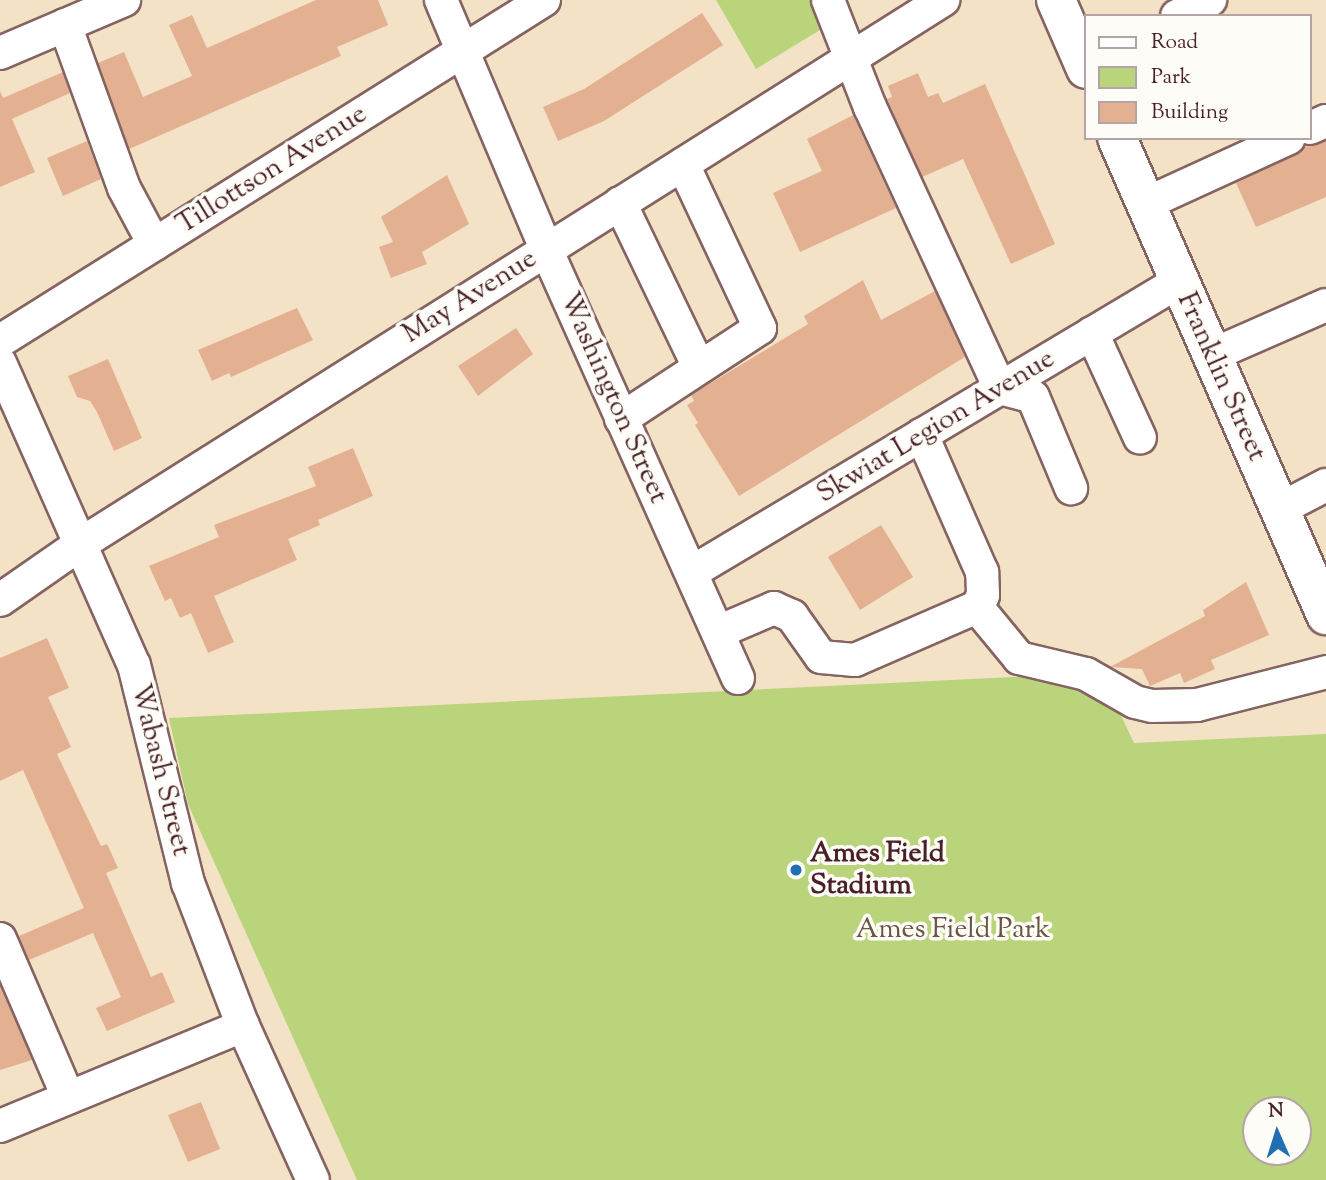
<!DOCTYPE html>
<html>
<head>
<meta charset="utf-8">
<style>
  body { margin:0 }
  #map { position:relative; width:1326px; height:1180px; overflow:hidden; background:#f3e2c6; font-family:"Sorts Mill Goudy",serif }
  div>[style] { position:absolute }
  .green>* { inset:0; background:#b9d47a }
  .building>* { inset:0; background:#e4b092 }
  .roads { filter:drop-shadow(2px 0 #856361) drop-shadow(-2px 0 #856361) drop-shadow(0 2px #856361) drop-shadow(0 -2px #856361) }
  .minor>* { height:32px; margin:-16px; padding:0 16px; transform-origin:16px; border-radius:16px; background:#fff }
  .major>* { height:38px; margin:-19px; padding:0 19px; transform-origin:19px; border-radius:19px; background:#fff }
  .dots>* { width:19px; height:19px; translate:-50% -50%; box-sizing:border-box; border:4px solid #fdfcf7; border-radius:50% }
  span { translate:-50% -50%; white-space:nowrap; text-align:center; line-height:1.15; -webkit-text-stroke:7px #fdfcf7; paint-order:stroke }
  .street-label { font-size:28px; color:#4a1f2b }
  .poi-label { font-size:28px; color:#4a1f2b; font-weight:700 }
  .left { translate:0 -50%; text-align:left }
  .park-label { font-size:28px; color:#6b5543 }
  .legend { position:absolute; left:1084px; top:14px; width:228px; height:126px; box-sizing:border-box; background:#fdfcf7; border:2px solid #b5a4a5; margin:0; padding:9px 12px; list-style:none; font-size:21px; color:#4a1f2b }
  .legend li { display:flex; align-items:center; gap:14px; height:35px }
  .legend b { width:35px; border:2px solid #b5a4a5 }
  .north { position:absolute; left:1242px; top:1096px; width:70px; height:70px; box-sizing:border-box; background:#fdfcf7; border:2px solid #b5a4a5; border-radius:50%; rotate:357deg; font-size:19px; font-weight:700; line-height:28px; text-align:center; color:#4a1f2b }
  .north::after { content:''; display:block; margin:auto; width:24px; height:32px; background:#1f6fb2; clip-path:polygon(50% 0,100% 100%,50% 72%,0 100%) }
</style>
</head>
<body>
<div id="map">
  <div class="green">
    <div style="clip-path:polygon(716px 0,813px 0,825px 27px,756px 69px)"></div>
    <div style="clip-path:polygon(evenodd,1036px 676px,1085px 681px,1116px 705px,1134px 743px,1326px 734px,1326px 1180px,357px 1180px,188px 804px,169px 718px,1036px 676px,1256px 1110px,1298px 1110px,1298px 1152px,1256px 1152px,1256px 1110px)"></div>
  </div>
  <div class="building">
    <div style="clip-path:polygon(316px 0,378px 0,388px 25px,337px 47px,341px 56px,129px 149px,98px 63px,124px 52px,143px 97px,192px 76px,169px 25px,192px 15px,207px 48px)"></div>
    <div style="clip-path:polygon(702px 13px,723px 45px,604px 121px,558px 141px,543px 107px,584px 89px)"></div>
    <div style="clip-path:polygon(63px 72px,70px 93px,12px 119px,35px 172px,0 187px,0 91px,3px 98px)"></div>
    <div style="clip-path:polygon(918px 73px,928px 97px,938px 93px,943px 103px,985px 84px,1055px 244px,1011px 264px,963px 159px,922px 177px,887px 99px,892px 97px,888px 86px)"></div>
    <div style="clip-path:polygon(853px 115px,896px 208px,800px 252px,773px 193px,822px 171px,807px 139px)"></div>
    <div style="clip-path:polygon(87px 141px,101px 179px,63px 196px,47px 158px)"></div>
    <div style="clip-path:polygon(1326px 141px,1326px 197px,1256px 227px,1236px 183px,1305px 147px)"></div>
    <div style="clip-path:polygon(447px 175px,469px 224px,422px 252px,427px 264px,391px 278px,379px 247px,393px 242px,381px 217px)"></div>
    <div style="clip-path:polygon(863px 280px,881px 320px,935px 291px,965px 357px,739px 496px,695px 425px,698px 423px,687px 405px,694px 401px,691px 395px,808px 324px,804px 316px)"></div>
    <div style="clip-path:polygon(297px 308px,313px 340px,231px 377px,229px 373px,212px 381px,198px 350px)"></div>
    <div style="clip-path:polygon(516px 328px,533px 354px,478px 396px,458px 366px)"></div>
    <div style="clip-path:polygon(108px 359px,142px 438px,114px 451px,97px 412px,90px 401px,77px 397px,68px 376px)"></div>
    <div style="clip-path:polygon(353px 448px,373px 496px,318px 520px,320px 525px,288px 539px,297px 560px,214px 596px,234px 642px,208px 653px,191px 613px,180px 618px,171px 598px,165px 601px,149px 566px,219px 537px,214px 525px,316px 486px,308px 467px)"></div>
    <div style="clip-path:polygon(881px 525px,913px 577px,860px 610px,828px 557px)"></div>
    <div style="clip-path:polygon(1246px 582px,1269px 635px,1211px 660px,1215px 669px,1184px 683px,1180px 673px,1150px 686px,1142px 669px,1110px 667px,1205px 616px,1203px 610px)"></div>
    <div style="clip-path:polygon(47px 638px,69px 688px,48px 697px,71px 747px,57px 754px,101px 846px,107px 844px,118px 868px,106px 873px,151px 977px,162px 972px,175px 1002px,107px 1031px,96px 1008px,121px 997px,93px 933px,29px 960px,19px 936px,84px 908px,23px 770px,0 781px,0 658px)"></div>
    <div style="clip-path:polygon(0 985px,32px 1060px,0 1070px)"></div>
    <div style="clip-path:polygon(201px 1102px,220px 1149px,188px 1162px,168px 1115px)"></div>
  </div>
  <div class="roads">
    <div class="minor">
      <div style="left:441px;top:0;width:270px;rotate:67.1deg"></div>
      <div style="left:546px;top:249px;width:470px;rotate:65.9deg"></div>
      <div style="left:828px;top:0;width:115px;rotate:68.6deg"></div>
      <div style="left:870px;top:107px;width:310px;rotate:65.2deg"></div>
      <div style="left:1000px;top:388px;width:34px;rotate:15deg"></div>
      <div style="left:1033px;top:397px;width:99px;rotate:67.3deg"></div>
      <div style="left:1177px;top:16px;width:37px;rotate:-26deg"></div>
      <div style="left:65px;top:25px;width:173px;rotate:70.1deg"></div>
      <div style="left:124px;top:188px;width:64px;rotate:61.8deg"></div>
      <div style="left:0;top:53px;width:135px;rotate:-23.1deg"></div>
      <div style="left:1310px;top:128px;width:17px;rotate:-24deg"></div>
      <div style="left:620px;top:203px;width:180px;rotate:64.3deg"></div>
      <div style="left:1145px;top:204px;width:158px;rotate:-24.6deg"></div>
      <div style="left:1092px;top:333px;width:115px;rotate:65.4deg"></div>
      <div style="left:0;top:341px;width:642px;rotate:-32.08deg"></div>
      <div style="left:1212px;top:355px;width:124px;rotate:-23.7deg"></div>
      <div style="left:0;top:363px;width:330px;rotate:66.1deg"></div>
      <div style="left:134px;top:665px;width:225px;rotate:76.1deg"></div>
      <div style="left:188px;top:883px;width:153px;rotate:69deg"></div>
      <div style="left:243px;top:1026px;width:169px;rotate:65.6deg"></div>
      <div style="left:621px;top:419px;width:166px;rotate:-33.2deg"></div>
      <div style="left:760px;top:328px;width:181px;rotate:-115.2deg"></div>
      <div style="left:1280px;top:509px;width:52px;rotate:-27.6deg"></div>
      <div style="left:692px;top:572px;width:568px;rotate:-30.81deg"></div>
      <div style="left:0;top:600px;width:96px;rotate:-34.8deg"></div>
      <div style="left:79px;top:545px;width:1022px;rotate:-32.24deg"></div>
      <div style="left:977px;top:607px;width:66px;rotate:50.5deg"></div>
      <div style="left:1019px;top:658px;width:69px;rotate:13.4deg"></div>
      <div style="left:1086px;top:674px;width:56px;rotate:29.7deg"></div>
      <div style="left:1135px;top:702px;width:18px;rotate:13deg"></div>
      <div style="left:1153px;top:706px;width:44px;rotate:-1.3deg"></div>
      <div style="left:1197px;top:705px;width:133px;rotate:-14.3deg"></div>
      <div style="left:718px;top:632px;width:61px;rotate:-23.2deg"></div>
      <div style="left:774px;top:608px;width:20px;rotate:24deg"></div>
      <div style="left:792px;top:616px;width:50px;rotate:54.7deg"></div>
      <div style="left:821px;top:657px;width:34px;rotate:5deg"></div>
      <div style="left:855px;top:660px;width:133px;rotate:-23.5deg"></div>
      <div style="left:977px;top:607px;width:13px;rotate:-63deg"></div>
      <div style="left:983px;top:595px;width:23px;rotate:-92deg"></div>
      <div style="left:982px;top:572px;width:150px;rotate:-113.7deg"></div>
      <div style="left:0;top:939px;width:172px;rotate:66.7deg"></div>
      <div style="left:0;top:1126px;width:263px;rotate:-22.4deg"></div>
    </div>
    <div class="major">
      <div style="left:1056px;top:0;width:75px;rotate:66.5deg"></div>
      <div style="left:1117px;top:138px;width:521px;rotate:66.34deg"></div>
    </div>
  </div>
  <div class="dots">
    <div style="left:796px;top:870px;background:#1f6fb2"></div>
  </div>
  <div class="street-label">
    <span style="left:272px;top:170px;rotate:-32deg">Tillottson Avenue</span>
    <span style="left:470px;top:297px;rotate:-32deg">May Avenue</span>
    <span style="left:1221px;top:377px;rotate:66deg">Franklin Street</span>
    <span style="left:613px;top:398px;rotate:66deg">Washington Street</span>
    <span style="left:936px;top:427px;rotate:-31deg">Skwiat Legion Avenue</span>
    <span style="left:160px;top:770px;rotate:76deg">Wabash Street</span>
  </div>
  <div class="poi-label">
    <span class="left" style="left:810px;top:870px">Ames Field<br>Stadium</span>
  </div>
  <div class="park-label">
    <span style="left:953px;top:930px">Ames Field Park</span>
  </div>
  <ul class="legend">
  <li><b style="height:9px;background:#fff"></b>Road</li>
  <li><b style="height:19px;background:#b9d47a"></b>Park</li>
  <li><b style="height:19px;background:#e4b092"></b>Building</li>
  </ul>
  <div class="north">N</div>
</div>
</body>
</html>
